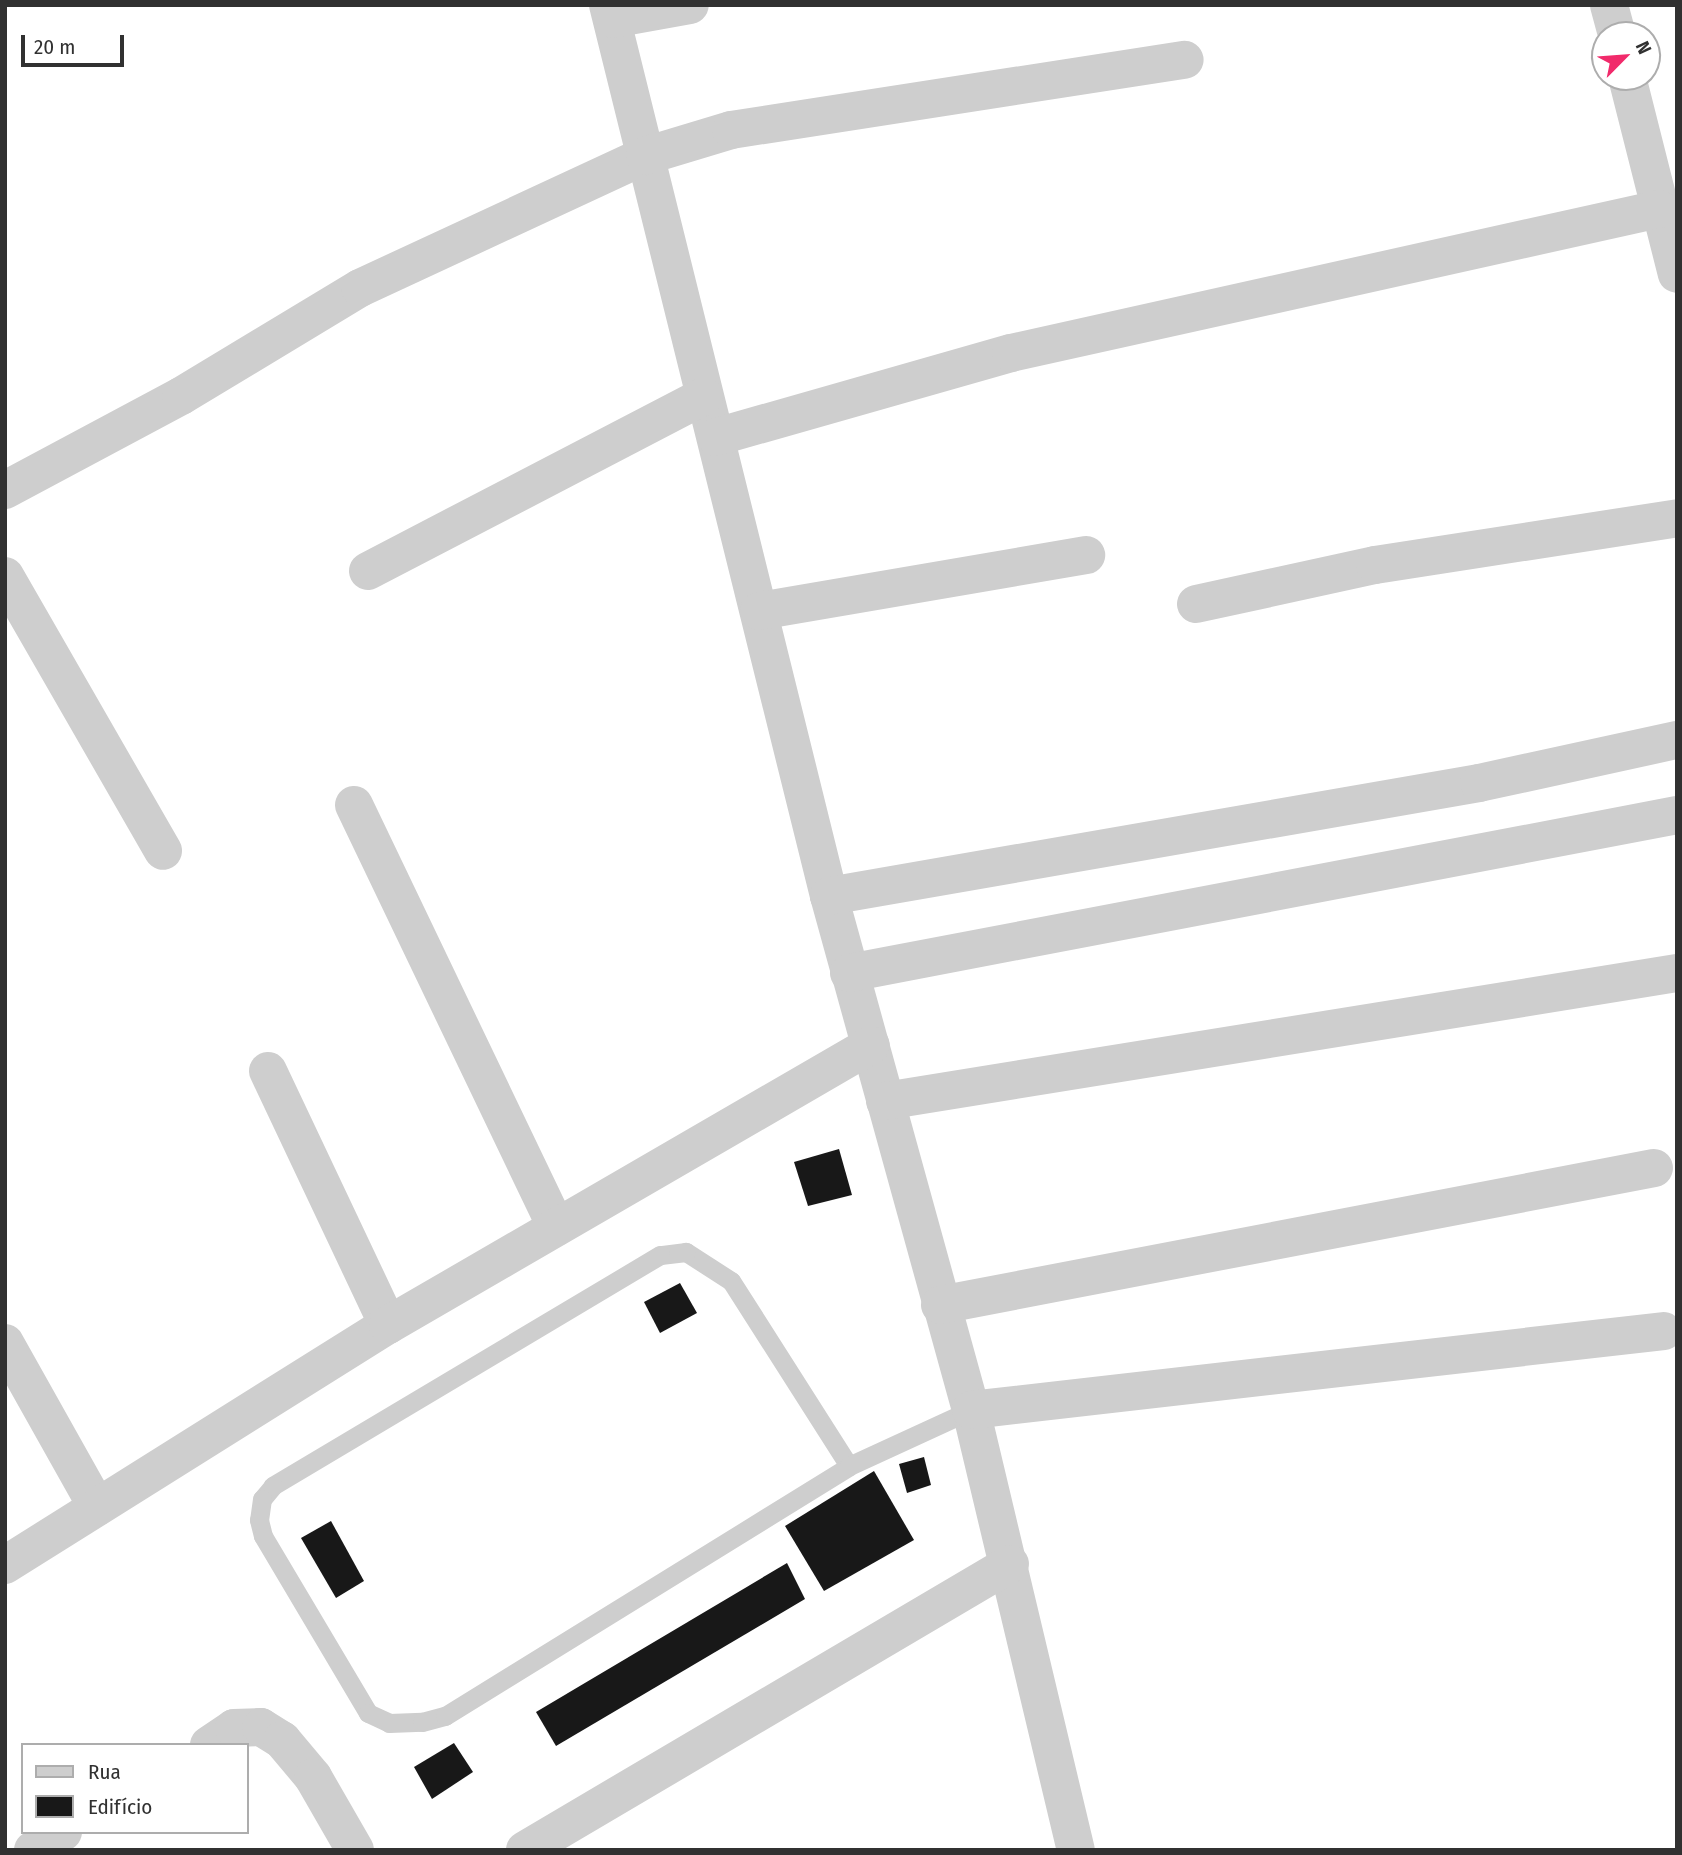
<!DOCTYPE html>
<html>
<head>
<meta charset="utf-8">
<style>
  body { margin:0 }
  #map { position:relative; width:1682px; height:1855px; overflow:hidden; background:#fff; font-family:"Fira Sans Condensed",sans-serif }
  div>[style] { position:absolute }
  .building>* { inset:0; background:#181818 }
  .lane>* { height:19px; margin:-9.5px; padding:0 9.5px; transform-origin:9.5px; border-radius:9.5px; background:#cecece }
  .street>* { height:38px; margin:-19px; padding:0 19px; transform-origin:19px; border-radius:19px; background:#cecece }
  span { translate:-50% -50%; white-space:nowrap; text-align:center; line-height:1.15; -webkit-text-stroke:7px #fff; paint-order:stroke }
  .frame { position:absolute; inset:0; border:7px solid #313131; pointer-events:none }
  .legend { position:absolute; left:21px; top:1743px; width:228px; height:91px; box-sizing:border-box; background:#fff; border:2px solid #adadad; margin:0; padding:9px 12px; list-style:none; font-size:21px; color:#313131 }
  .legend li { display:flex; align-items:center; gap:14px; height:35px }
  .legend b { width:35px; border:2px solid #adadad }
  .north { position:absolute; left:1591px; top:21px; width:70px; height:70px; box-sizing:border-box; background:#fff; border:2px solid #adadad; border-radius:50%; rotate:65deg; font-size:19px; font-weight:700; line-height:28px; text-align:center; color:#313131 }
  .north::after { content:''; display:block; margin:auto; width:24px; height:32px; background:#f12a6b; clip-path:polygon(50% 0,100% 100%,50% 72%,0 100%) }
  .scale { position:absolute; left:21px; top:35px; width:103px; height:32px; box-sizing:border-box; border:4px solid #313131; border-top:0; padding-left:9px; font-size:21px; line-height:24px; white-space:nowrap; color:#313131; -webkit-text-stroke:5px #fff; paint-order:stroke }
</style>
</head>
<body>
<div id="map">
  <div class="building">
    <div style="clip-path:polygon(839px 1149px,852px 1195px,808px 1206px,794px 1162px)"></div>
    <div style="clip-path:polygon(680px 1283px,697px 1313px,660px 1333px,644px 1302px)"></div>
    <div style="clip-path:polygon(924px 1457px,931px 1485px,907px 1493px,899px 1464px)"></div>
    <div style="clip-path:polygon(874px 1471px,914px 1540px,824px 1591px,785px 1526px)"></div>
    <div style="clip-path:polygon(331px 1521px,364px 1581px,336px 1598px,301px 1538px)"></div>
    <div style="clip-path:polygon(787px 1563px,805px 1599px,556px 1746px,536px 1712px)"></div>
    <div style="clip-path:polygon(454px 1743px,473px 1772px,432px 1799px,414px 1767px)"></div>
  </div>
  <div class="lane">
    <div style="left:849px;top:1466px;width:219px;rotate:-122.5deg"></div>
    <div style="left:731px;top:1281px;width:54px;rotate:-147.2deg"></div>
    <div style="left:686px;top:1252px;width:26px;rotate:173deg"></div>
    <div style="left:660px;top:1255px;width:451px;rotate:149.2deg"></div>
    <div style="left:273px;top:1486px;width:17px;rotate:130deg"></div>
    <div style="left:262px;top:1499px;width:21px;rotate:98deg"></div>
    <div style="left:259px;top:1520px;width:16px;rotate:76deg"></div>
    <div style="left:263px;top:1536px;width:206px;rotate:59.3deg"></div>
    <div style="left:368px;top:1713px;width:23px;rotate:25deg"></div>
    <div style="left:389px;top:1723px;width:33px;rotate:-2deg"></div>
    <div style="left:422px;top:1722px;width:24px;rotate:-15deg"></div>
    <div style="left:445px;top:1716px;width:475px;rotate:-31.7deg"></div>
    <div style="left:849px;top:1466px;width:134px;rotate:-24.7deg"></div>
  </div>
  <div class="street">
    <div style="left:608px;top:5px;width:918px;rotate:76.07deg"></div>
    <div style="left:829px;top:896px;width:533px;rotate:74.56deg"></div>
    <div style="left:971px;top:1410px;width:452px;rotate:76.6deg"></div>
    <div style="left:1609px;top:5px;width:31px;rotate:75deg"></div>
    <div style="left:612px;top:19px;width:79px;rotate:-10.2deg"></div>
    <div style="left:1627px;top:77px;width:203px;rotate:75.8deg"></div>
    <div style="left:716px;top:437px;width:307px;rotate:-15.9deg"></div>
    <div style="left:1011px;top:353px;width:664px;rotate:-12.53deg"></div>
    <div style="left:5px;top:490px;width:200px;rotate:-28.1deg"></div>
    <div style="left:181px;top:396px;width:209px;rotate:-31.1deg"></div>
    <div style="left:360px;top:288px;width:314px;rotate:-24.9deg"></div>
    <div style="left:645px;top:156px;width:90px;rotate:-16.8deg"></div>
    <div style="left:731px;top:130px;width:459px;rotate:-8.8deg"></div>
    <div style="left:368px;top:571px;width:379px;rotate:-27.5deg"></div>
    <div style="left:5px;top:576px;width:317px;rotate:60.1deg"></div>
    <div style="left:1196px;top:604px;width:183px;rotate:-12.3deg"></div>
    <div style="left:1375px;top:565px;width:306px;rotate:-8.8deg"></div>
    <div style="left:759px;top:611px;width:332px;rotate:-9.7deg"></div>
    <div style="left:354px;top:805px;width:468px;rotate:64.4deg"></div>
    <div style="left:829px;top:896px;width:660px;rotate:-9.86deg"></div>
    <div style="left:1479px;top:783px;width:203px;rotate:-12.3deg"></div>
    <div style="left:849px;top:973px;width:843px;rotate:-10.8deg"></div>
    <div style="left:268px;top:1071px;width:281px;rotate:64.7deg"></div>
    <div style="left:885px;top:1101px;width:802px;rotate:-9.18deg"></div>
    <div style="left:940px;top:1305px;width:727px;rotate:-10.86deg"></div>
    <div style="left:5px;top:1343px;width:188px;rotate:60.7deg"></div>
    <div style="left:971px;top:1410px;width:697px;rotate:-6.5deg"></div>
    <div style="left:5px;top:1565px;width:452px;rotate:-32.1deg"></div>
    <div style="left:388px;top:1325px;width:558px;rotate:-30.1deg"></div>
    <div style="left:209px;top:1745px;width:30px;rotate:-34deg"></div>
    <div style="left:234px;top:1728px;width:27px;rotate:-2deg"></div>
    <div style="left:261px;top:1727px;width:25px;rotate:32deg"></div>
    <div style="left:282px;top:1740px;width:48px;rotate:50deg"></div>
    <div style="left:313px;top:1777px;width:84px;rotate:60.1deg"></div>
    <div style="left:33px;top:1850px;width:35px;rotate:-31deg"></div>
    <div style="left:525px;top:1850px;width:563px;rotate:-30.53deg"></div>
  </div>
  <div class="frame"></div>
  <ul class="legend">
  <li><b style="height:9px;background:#cecece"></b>Rua</li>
  <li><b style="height:19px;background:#181818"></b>Edifício</li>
  </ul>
  <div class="north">N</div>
  <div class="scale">20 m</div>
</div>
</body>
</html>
